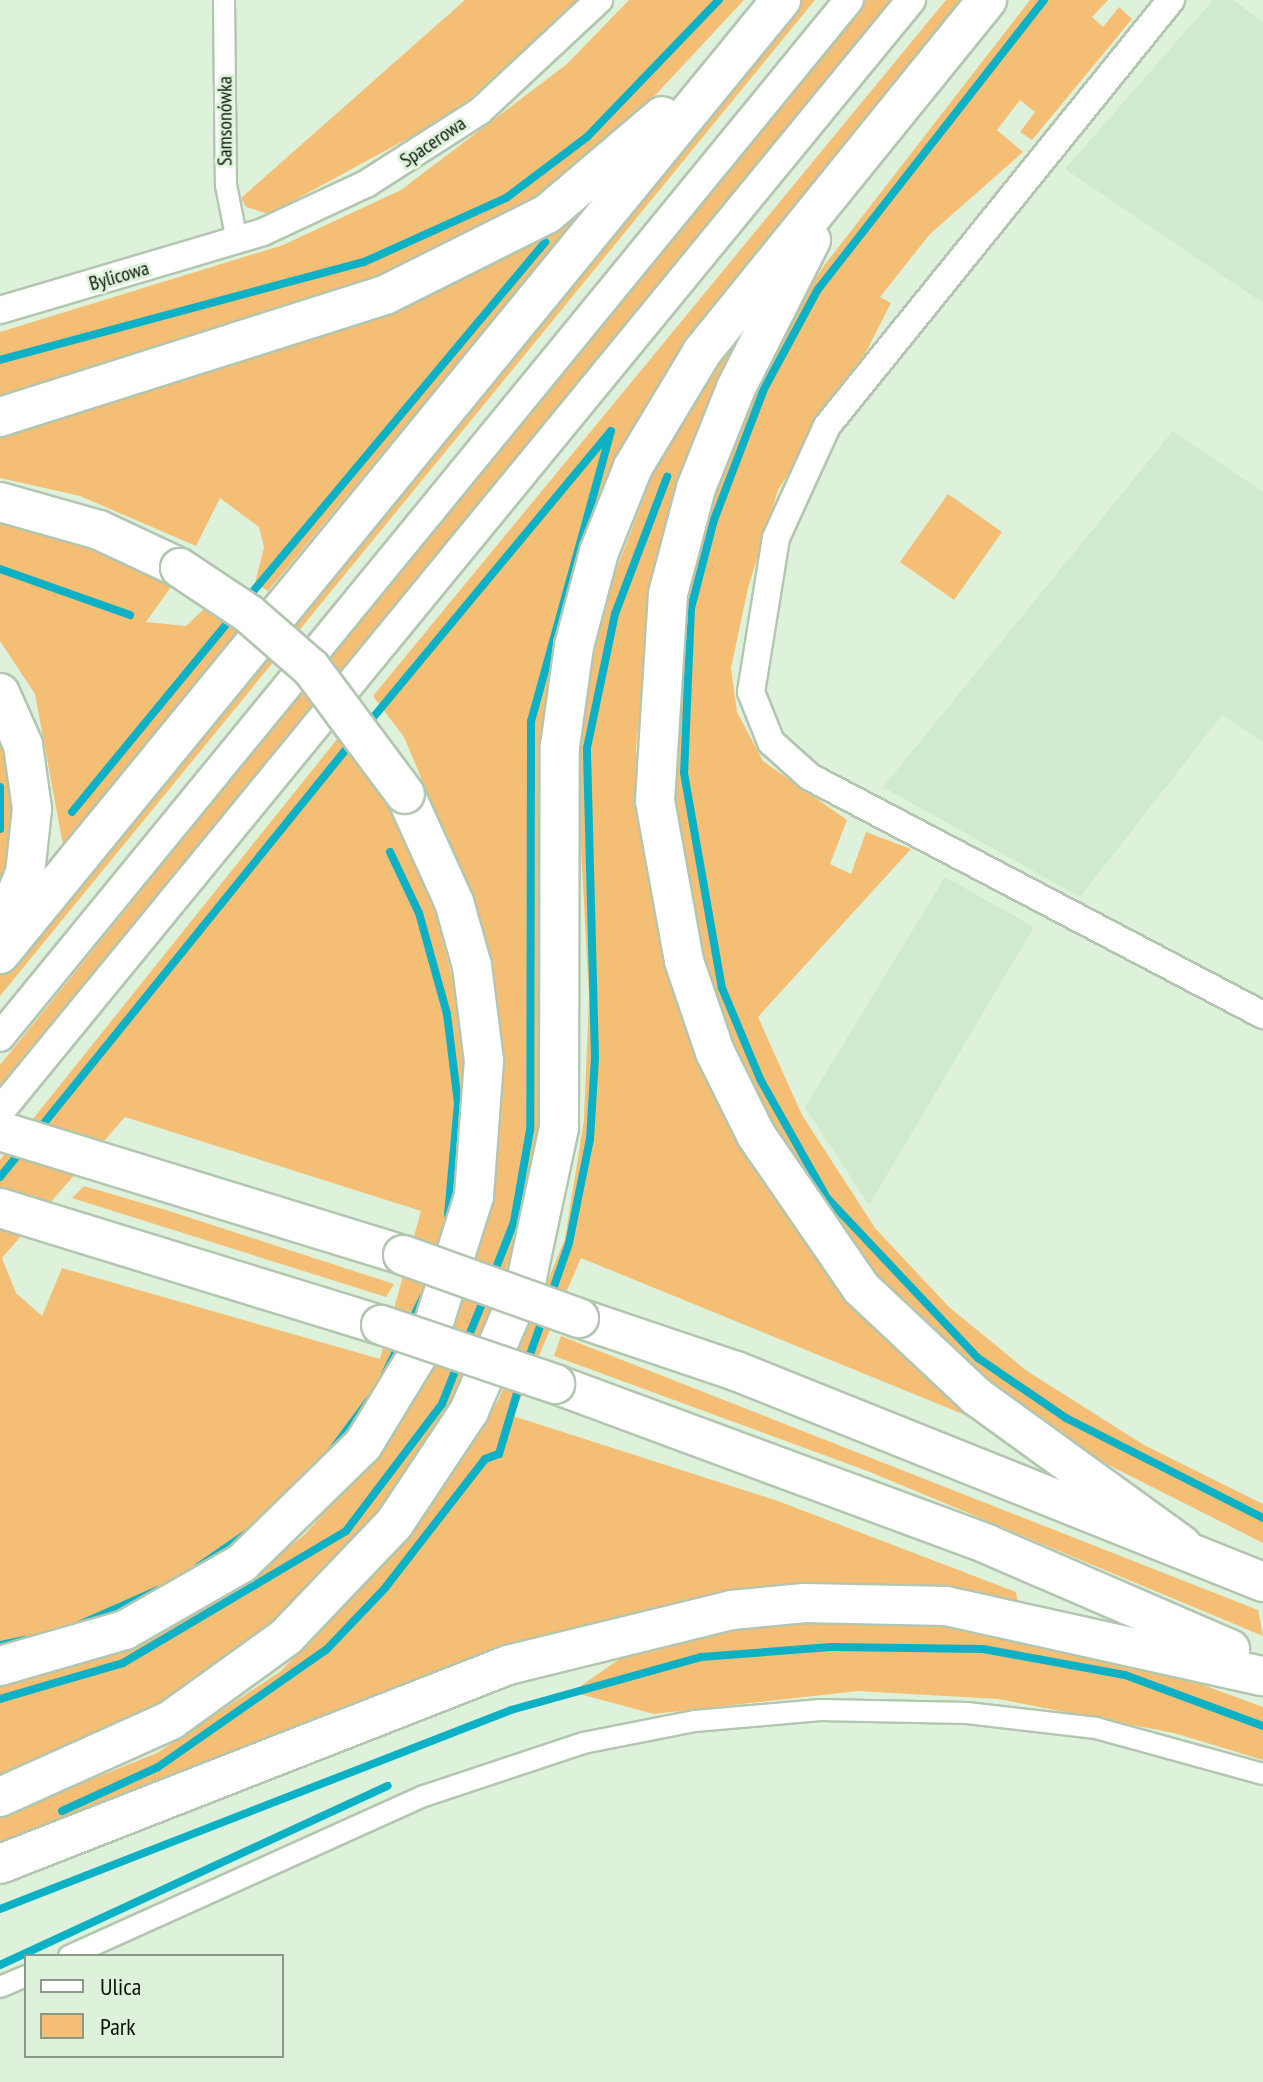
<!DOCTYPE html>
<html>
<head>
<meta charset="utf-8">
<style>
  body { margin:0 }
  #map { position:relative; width:1263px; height:2082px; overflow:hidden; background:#def2db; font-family:"PT Sans Narrow",sans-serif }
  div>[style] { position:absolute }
  .built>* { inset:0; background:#d0eacd }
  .green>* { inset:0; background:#f4bf74 }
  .stream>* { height:8px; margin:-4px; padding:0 4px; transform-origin:4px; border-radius:4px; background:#0db1c5 }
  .roads { filter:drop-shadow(2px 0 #b2c6b0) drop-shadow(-2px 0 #b2c6b0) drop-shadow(0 2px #b2c6b0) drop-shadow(0 -2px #b2c6b0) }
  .minor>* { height:20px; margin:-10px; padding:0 10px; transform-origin:10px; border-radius:10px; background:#fff }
  .tertiary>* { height:26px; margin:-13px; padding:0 13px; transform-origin:13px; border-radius:13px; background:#fff }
  .secondary>* { height:28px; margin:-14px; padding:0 14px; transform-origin:14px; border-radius:14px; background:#fff }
  .motorway>* { height:38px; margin:-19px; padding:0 19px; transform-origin:19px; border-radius:19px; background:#fff }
  .bridges { filter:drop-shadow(2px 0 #b2c6b0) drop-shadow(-2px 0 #b2c6b0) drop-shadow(0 2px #b2c6b0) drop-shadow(0 -2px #b2c6b0) }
  .motorway-bridge>* { height:38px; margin:-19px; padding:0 19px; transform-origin:19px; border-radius:19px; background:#fff }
  span { translate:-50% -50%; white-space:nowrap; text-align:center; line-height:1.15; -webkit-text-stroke:6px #def2db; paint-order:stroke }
  .street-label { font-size:20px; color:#0c130b }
  .legend { position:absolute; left:24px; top:1954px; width:260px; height:104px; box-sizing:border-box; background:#def2db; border:2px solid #8a9988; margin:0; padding:10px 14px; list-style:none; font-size:24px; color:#0c130b }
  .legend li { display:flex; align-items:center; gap:16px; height:40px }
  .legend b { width:40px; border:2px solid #8a9988 }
</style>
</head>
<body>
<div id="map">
  <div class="built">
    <div style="clip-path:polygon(1213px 0,1233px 0,1263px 22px,1263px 303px,1065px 169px)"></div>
    <div style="clip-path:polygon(1173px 431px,1263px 492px,1263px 742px,1222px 715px,1080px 897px,883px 787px)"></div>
    <div style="clip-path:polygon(945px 877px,1034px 927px,869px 1205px,805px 1107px)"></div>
  </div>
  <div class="green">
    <div style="clip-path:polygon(465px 0,578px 0,453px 114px,269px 214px,246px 207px,241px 198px)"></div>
    <div style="clip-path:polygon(629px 0,744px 0,592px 163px,527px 208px,362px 284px,0 397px,0 332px,283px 245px,401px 190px,567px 64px)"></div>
    <div style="clip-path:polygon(797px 0,815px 0,0 996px,0 971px)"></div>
    <div style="clip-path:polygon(863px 0,891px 0,0 1085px,0 1065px)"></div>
    <div style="clip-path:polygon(946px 0,969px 0,583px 551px,571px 581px,539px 757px,546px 1115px,494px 1317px,444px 1419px,360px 1537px,283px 1617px,169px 1698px,0 1775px,0 1683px,106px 1656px,181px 1622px,257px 1573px,304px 1535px,387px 1444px,434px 1366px,468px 1272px,473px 901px,404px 737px,373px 696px)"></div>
    <div style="clip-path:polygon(1030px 0,1108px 0,1092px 17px,1103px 27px,1119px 7px,1132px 19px,1032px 140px,1020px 132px,1035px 112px,1020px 100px,997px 130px,1023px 152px,930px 234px,880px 297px,891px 303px,867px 350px,778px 490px,748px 588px,731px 668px,737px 712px,763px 761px,847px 820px,830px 864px,851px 874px,866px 832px,911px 849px,758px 1017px,802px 1115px,875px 1228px,949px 1307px,1027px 1371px,1144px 1445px,1263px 1504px,1263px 1543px,1063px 1442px,953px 1363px,870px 1282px,762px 1122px,705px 978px,675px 836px,677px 662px,713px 475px,774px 344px,823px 267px)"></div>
    <div style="clip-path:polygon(590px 202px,268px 591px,255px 583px,264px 547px,259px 527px,220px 498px,196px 546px,80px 496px,0 478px,0 428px)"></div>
    <div style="clip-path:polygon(768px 302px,648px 633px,636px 749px,649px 886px,681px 1007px,744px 1151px,847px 1294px,970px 1417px,581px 1258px,513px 1416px,778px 1501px,1016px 1592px,1018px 1603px,758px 1589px,0 1852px,0 1816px,157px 1753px,281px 1671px,418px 1526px,498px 1401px,565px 1239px,584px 1120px,589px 997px,576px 754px,600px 611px,663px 449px,713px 368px)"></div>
    <div style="clip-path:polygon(948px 494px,1002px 532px,954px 600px,900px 562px)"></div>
    <div style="clip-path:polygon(0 511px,176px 580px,146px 622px,186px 626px,209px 604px,245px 630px,63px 845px,35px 694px,0 641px)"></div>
    <div style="clip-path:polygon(0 727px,10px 747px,15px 837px,0 894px)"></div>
    <div style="clip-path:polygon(evenodd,346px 728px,420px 853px,463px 1019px,469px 1120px,450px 1220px,396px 1367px,350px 1438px,217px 1563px,107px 1620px,0 1649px,0 1160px,346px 728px,125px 1117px,421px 1211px,380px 1359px,62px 1268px,42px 1316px,16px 1293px,2px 1258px,125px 1117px)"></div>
    <div style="clip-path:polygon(84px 1186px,166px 1210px,394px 1284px,386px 1297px,72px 1198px)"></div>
    <div style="clip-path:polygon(561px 1336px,1258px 1610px,1263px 1636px,870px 1472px,554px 1356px)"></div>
    <div style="clip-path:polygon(794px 1621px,953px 1624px,1119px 1654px,1263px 1707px,1263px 1760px,1174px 1733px,998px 1699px,858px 1691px,654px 1714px,572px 1692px,644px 1642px)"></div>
  </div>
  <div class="stream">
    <div style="left:1044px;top:0;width:367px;rotate:128deg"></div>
    <div style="left:818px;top:289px;width:114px;rotate:118.4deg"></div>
    <div style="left:764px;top:389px;width:140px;rotate:110.9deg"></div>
    <div style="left:714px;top:520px;width:91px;rotate:104.6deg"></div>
    <div style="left:691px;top:608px;width:165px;rotate:92.4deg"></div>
    <div style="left:684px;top:773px;width:218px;rotate:80deg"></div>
    <div style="left:722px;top:988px;width:99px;rotate:67.3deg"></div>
    <div style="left:760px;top:1079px;width:137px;rotate:60.6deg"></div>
    <div style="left:827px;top:1198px;width:220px;rotate:46.7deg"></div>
    <div style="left:978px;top:1358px;width:107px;rotate:34.3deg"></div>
    <div style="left:1066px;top:1418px;width:221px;rotate:26.9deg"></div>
    <div style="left:0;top:360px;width:377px;rotate:-15.1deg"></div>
    <div style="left:364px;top:262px;width:156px;rotate:-24.3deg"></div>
    <div style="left:506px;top:198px;width:101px;rotate:-37deg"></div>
    <div style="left:587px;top:137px;width:190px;rotate:-46.1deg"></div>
    <div style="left:0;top:569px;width:138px;rotate:19.5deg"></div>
    <div style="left:245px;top:601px;width:468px;rotate:-50.1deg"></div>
    <div style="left:366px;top:726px;width:383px;rotate:-50.3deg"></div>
    <div style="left:611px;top:431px;width:302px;rotate:105.4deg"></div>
    <div style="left:531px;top:722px;width:408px;rotate:90.1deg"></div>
    <div style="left:530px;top:1130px;width:93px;rotate:99.9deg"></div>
    <div style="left:514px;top:1222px;width:60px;rotate:111.4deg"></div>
    <div style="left:0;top:787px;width:42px;rotate:90deg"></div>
    <div style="left:72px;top:812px;width:255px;rotate:-50.6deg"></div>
    <div style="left:390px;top:852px;width:68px;rotate:64.6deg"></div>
    <div style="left:419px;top:913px;width:105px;rotate:74.5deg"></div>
    <div style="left:447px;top:1014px;width:90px;rotate:83deg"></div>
    <div style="left:458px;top:1103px;width:112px;rotate:95.1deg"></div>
    <div style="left:36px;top:1133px;width:503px;rotate:-51.06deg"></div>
    <div style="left:0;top:1177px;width:35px;rotate:-51deg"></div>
    <div style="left:550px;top:1298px;width:58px;rotate:-70.9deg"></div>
    <div style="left:569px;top:1243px;width:106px;rotate:-78.6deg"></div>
    <div style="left:590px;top:1139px;width:81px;rotate:-86.5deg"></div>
    <div style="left:595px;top:1058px;width:310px;rotate:-91.5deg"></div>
    <div style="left:587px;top:748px;width:137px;rotate:-78.2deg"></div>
    <div style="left:615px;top:614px;width:147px;rotate:-69.2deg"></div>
    <div style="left:410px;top:1324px;width:30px;rotate:-64deg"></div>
    <div style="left:465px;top:1345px;width:55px;rotate:-67.6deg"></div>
    <div style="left:527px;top:1363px;width:51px;rotate:-70.5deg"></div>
    <div style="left:385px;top:1374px;width:34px;rotate:-64deg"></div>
    <div style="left:330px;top:1453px;width:67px;rotate:-53.5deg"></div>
    <div style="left:198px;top:1567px;width:62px;rotate:-34.5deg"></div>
    <div style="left:79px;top:1625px;width:86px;rotate:-23.9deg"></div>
    <div style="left:0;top:1645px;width:25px;rotate:-12deg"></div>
    <div style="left:0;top:1699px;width:128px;rotate:-16.3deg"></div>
    <div style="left:123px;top:1663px;width:259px;rotate:-30.6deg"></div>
    <div style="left:346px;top:1531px;width:159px;rotate:-52.9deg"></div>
    <div style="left:442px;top:1404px;width:46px;rotate:-68.4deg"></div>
    <div style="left:62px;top:1811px;width:106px;rotate:-24.6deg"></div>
    <div style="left:158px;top:1767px;width:206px;rotate:-34.9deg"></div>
    <div style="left:327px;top:1649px;width:84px;rotate:-46.4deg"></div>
    <div style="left:385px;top:1588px;width:163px;rotate:-52.2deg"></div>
    <div style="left:485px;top:1459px;width:15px;rotate:-20deg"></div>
    <div style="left:499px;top:1454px;width:74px;rotate:-73.5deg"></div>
    <div style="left:0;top:1909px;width:548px;rotate:-21.28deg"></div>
    <div style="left:511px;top:1710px;width:197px;rotate:-15.6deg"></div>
    <div style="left:701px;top:1657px;width:130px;rotate:-4.4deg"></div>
    <div style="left:831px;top:1647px;width:152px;rotate:0.8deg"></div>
    <div style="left:983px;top:1649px;width:144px;rotate:10.4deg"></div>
    <div style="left:1125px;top:1675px;width:147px;rotate:20.3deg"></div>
    <div style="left:0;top:1965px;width:427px;rotate:-24.8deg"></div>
  </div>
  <div class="roads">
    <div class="minor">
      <div style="left:224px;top:0;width:185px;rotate:89.4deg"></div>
      <div style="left:226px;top:185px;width:57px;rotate:78.9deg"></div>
      <div style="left:69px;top:1956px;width:389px;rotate:-24.3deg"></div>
      <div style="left:424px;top:1796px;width:168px;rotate:-18.4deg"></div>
      <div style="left:583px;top:1743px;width:114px;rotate:-11.1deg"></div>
      <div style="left:695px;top:1721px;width:126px;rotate:-5deg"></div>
      <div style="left:821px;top:1710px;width:146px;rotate:1.2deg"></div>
      <div style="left:967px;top:1713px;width:130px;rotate:6.6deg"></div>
      <div style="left:1096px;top:1728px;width:173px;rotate:15.4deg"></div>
      <div style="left:0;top:1987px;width:28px;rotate:-23deg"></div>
    </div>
    <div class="tertiary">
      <div style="left:1171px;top:0;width:548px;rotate:128.92deg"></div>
      <div style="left:827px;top:426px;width:123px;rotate:114.5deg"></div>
      <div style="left:776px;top:538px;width:156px;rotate:99.2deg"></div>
      <div style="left:751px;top:692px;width:54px;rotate:68.2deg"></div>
      <div style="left:771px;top:742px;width:52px;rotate:41.9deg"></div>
      <div style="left:810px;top:777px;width:512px;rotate:27.72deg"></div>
      <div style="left:0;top:310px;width:274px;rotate:-16.5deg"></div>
      <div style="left:263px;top:232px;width:114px;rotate:-25deg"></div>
      <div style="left:366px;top:184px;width:135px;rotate:-32.6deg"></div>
      <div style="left:480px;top:111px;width:163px;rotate:-43deg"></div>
    </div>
    <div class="secondary">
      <div style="left:0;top:1037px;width:1340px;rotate:-50.69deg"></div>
      <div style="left:0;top:1111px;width:1437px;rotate:-50.65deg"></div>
    </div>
    <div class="motorway">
      <div style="left:811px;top:240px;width:166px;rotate:116.9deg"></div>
      <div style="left:736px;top:388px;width:108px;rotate:111.8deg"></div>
      <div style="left:696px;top:488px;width:110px;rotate:104.8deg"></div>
      <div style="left:668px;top:594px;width:207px;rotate:93.6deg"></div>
      <div style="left:655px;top:801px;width:163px;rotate:79.7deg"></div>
      <div style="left:684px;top:961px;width:96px;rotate:71.2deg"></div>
      <div style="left:715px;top:1052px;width:93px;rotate:63.7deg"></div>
      <div style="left:756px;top:1135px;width:186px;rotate:55.5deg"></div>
      <div style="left:861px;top:1288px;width:158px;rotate:43.2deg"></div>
      <div style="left:976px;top:1396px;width:254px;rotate:35.9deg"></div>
      <div style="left:0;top:417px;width:404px;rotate:-17.6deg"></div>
      <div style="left:385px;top:295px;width:181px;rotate:-26.6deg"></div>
      <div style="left:547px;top:214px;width:151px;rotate:-40.4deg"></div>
      <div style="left:0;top:502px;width:103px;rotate:15.8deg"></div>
      <div style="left:99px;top:530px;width:89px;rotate:25.1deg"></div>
      <div style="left:0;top:693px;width:57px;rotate:66.1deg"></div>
      <div style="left:23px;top:745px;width:65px;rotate:82deg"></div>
      <div style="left:32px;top:809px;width:64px;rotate:96.2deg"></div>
      <div style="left:25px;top:873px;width:65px;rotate:112.6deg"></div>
      <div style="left:0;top:954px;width:1233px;rotate:-50.69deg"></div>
      <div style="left:0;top:1131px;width:422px;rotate:17.1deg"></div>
      <div style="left:0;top:1208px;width:399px;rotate:17.1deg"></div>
      <div style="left:579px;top:1318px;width:166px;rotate:18.7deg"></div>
      <div style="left:736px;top:1371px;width:568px;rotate:21.82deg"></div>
      <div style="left:555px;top:1384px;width:461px;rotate:20.3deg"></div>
      <div style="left:987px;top:1544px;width:265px;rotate:23.4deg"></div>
      <div style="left:0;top:1666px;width:130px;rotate:-16.1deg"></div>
      <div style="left:125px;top:1630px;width:135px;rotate:-29.8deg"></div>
      <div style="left:242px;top:1563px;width:169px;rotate:-44.3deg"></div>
      <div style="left:363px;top:1445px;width:129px;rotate:-58.7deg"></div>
      <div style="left:430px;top:1335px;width:146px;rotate:-72.4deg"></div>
      <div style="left:474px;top:1196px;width:135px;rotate:-85.8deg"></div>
      <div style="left:484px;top:1061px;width:96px;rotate:-97.2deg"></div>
      <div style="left:472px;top:966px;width:66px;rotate:-105.7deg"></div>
      <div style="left:454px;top:902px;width:119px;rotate:-114.4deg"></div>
      <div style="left:0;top:1797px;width:188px;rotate:-24.2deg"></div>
      <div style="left:171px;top:1720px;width:142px;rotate:-35.8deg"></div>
      <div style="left:286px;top:1637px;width:156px;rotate:-46.3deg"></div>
      <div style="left:394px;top:1524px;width:136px;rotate:-56.4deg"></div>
      <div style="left:469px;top:1411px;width:146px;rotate:-66.6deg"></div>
      <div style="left:527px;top:1277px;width:152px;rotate:-77.9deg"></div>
      <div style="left:559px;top:1128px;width:382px;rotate:-89.9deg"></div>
      <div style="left:560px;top:746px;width:101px;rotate:-82deg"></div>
      <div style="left:574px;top:646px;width:97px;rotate:-75.1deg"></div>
      <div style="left:599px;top:552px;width:92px;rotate:-68.2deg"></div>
      <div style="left:633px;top:467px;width:134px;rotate:-59deg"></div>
      <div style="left:702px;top:352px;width:453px;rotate:-51deg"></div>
      <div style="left:0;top:1864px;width:546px;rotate:-21.39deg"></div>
      <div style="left:508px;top:1665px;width:231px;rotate:-13.8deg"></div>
      <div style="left:732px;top:1610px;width:73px;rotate:-5.5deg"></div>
      <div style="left:805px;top:1603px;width:141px;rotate:1.2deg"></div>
      <div style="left:946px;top:1606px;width:325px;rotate:12.5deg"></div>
    </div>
  </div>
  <div class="bridges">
    <div class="motorway-bridge">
      <div style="left:180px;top:568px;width:83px;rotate:33.7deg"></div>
      <div style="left:249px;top:614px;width:82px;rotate:41.1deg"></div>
      <div style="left:311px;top:668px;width:157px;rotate:53.3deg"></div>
      <div style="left:403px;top:1255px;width:187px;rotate:19.7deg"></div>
      <div style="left:381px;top:1325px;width:184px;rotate:18.7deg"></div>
    </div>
  </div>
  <div class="street-label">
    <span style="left:225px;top:121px;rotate:-90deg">Samsonówka</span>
    <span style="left:433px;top:142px;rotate:-34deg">Spacerowa</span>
    <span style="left:119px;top:276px;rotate:-16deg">Bylicowa</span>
  </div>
  <ul class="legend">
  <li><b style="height:10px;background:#fff"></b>Ulica</li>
  <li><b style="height:22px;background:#f4bf74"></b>Park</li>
  </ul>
</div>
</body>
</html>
